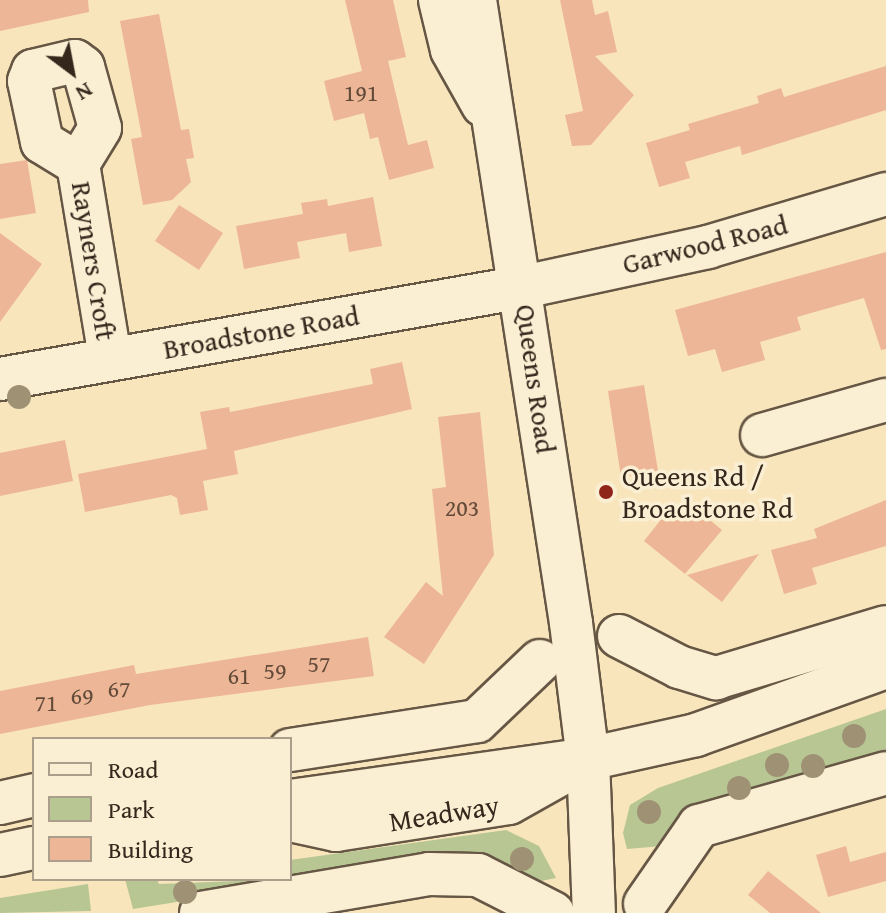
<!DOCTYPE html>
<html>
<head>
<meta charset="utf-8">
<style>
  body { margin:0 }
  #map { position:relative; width:886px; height:913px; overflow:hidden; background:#f8e5bc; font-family:"Gentium Book Plus",serif }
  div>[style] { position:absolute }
  .green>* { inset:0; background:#b8c694 }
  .building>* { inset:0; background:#edb696 }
  .roads { filter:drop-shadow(2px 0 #665644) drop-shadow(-2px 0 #665644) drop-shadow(0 2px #665644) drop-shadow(0 -2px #665644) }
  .minor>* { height:42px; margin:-21px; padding:0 21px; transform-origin:21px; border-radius:21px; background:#faeed3 }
  .trees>* { width:24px; height:24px; margin:-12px; border-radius:50%; background:#9f9274 }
  .dots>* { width:22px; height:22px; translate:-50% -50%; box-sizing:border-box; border:4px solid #faeed3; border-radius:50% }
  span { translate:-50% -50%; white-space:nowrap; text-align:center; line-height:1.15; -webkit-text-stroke:7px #faeed3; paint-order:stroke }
  .number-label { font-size:24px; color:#634b3a }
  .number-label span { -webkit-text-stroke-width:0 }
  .street-label { font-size:28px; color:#35271c }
  .poi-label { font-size:28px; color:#35271c }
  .left { translate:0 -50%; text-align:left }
  .legend { position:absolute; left:32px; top:737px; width:260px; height:144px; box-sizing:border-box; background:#faeed3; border:2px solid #ab9e8a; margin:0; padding:10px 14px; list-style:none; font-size:24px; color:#35271c }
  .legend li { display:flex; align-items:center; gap:16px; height:40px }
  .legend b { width:40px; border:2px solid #ab9e8a }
  .north { position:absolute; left:32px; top:32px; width:80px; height:80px; -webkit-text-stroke:6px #faeed3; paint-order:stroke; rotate:148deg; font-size:22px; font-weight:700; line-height:32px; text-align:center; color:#35271c }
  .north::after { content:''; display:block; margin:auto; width:28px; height:36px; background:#35271c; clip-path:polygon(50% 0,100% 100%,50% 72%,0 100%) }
</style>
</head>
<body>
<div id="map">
  <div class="green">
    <div style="clip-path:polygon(886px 709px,886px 756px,662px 846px,627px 849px,623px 833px,630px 805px,658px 788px)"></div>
    <div style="clip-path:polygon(506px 830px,539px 846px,556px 878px,516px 886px,426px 862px,133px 909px,125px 879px,157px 879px,159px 884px,290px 879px,290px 860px)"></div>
    <div style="clip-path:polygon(88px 884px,91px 911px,0 913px,0 898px)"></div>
  </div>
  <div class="building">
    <div style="clip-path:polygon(0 0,88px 0,89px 12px,0 31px)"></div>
    <div style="clip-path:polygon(345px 0,393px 0,406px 57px,388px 61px,408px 145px,427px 140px,434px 168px,389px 180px,378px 137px,370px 139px,364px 113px,334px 121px,324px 81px,362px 71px)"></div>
    <div style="clip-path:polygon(560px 0,592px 0,595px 15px,608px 11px,617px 52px,595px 56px,634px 95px,591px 145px,572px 146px,565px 115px,583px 111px)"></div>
    <div style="clip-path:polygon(159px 14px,181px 130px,189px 129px,194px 158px,186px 159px,191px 182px,172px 200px,143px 205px,131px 139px,142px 137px,120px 21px)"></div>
    <div style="clip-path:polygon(886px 66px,886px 110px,742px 155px,740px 146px,685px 162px,690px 178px,659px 187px,646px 143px,690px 130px,688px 124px,759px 103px,757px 96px,781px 88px,784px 97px)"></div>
    <div style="clip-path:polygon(27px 160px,36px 213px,0 219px,0 164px)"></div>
    <div style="clip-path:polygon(373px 197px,382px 246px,349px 252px,346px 233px,297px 242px,300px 258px,244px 269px,236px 226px,303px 214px,301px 203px,327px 199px,328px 206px)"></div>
    <div style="clip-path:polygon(179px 205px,223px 233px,199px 270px,155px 241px)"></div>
    <div style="clip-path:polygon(0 233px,42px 264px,0 322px)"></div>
    <div style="clip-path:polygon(886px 252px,886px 349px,881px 350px,864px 298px,797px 317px,801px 330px,760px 342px,765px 360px,722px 372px,715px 349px,688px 356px,675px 310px)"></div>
    <div style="clip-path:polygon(402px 362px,412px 409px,234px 451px,238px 474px,203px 481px,208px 510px,180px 515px,177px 498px,171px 495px,85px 512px,78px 474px,207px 449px,200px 412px,229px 407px,230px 412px,373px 384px,370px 369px)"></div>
    <div style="clip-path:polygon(644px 385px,658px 471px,621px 477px,608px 391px)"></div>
    <div style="clip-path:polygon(480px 412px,494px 555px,424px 664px,384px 637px,426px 582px,443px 596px,432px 489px,446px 487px,438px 417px)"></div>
    <div style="clip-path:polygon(65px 440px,73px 481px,0 496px,0 453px)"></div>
    <div style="clip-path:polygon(886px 500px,886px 546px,812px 568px,817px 584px,784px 594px,771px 550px,817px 538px,814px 529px)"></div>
    <div style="clip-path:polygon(674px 503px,695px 519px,700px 512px,722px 530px,685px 574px,644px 541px)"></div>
    <div style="clip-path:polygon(759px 554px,722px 602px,687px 575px)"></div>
    <div style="clip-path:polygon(368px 637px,374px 676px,150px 705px,0 734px,0 691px,134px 665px,136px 674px)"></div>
    <div style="clip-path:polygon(846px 846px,850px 862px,886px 852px,886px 881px,828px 897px,816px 855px)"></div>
    <div style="clip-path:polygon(768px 871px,821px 913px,770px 913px,748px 895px)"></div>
  </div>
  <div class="roads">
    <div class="minor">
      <div style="left:440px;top:0;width:51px;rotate:76.5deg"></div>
      <div style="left:452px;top:50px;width:63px;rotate:60.6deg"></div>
      <div style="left:475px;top:0;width:630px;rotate:81.24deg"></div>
      <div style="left:571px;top:623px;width:137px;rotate:82.9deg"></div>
      <div style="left:588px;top:759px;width:154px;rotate:87.8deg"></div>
      <div style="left:78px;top:164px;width:42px;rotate:-148.6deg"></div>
      <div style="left:42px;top:142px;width:62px;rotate:-102deg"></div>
      <div style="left:29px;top:81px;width:11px;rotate:-68deg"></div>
      <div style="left:33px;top:71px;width:43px;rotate:-13.4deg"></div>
      <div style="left:75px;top:61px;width:10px;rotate:37deg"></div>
      <div style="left:83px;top:67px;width:63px;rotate:74.4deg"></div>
      <div style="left:100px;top:128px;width:42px;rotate:121.4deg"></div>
      <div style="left:78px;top:164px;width:197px;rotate:80.6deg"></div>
      <div style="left:0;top:379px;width:531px;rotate:-9.98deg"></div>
      <div style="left:523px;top:287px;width:189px;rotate:-12.2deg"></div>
      <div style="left:708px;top:247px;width:186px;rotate:-16.6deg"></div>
      <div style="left:762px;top:435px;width:129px;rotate:-15.8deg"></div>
      <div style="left:619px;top:636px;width:68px;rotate:27.3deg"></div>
      <div style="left:679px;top:667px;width:39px;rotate:17deg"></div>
      <div style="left:716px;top:678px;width:177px;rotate:-16.7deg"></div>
      <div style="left:290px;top:750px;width:189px;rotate:-8.8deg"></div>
      <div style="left:477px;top:721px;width:87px;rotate:-43.6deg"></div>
      <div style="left:290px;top:801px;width:301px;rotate:-8deg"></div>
      <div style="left:588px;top:759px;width:111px;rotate:-12.5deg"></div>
      <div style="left:696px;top:735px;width:202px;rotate:-19.7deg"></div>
      <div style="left:0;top:803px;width:35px;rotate:-13deg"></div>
      <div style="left:290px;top:820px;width:47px;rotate:12.3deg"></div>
      <div style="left:336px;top:830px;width:175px;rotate:-8.9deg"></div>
      <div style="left:509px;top:803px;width:73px;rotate:-29.4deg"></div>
      <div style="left:0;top:855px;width:35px;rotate:-12deg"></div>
      <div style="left:645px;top:904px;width:95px;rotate:-55.3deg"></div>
      <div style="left:699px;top:826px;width:194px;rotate:-15.8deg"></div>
      <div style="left:201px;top:913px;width:231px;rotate:-9.7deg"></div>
      <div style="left:429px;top:874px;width:49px;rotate:1.2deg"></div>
      <div style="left:478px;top:875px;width:84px;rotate:26.9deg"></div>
    </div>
  </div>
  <div class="trees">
    <div style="left:19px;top:397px"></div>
    <div style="left:854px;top:736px"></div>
    <div style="left:777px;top:765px"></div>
    <div style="left:813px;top:766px"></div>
    <div style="left:739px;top:788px"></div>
    <div style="left:649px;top:812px"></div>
    <div style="left:522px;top:859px"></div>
    <div style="left:185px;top:892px"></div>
  </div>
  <div class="dots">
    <div style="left:606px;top:492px;background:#8f2418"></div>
  </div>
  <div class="number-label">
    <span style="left:361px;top:93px">191</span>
    <span style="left:462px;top:508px">203</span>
    <span style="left:319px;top:664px">57</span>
    <span style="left:275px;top:671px">59</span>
    <span style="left:239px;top:676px">61</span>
    <span style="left:119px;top:689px">67</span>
    <span style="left:82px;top:696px">69</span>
    <span style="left:46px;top:703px">71</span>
  </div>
  <div class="street-label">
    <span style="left:705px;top:244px;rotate:-14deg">Garwood Road</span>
    <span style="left:94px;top:261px;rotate:81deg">Rayners Croft</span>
    <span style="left:261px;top:332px;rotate:-10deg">Broadstone Road</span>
    <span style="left:536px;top:379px;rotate:82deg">Queens Road</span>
    <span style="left:444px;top:813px;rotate:-9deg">Meadway</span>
  </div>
  <div class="poi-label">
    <span class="left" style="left:622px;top:492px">Queens Rd /<br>Broadstone Rd</span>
  </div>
  <ul class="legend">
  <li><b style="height:10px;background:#faeed3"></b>Road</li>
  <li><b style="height:22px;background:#b8c694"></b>Park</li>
  <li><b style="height:22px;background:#edb696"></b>Building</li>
  </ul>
  <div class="north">N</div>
</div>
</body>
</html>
